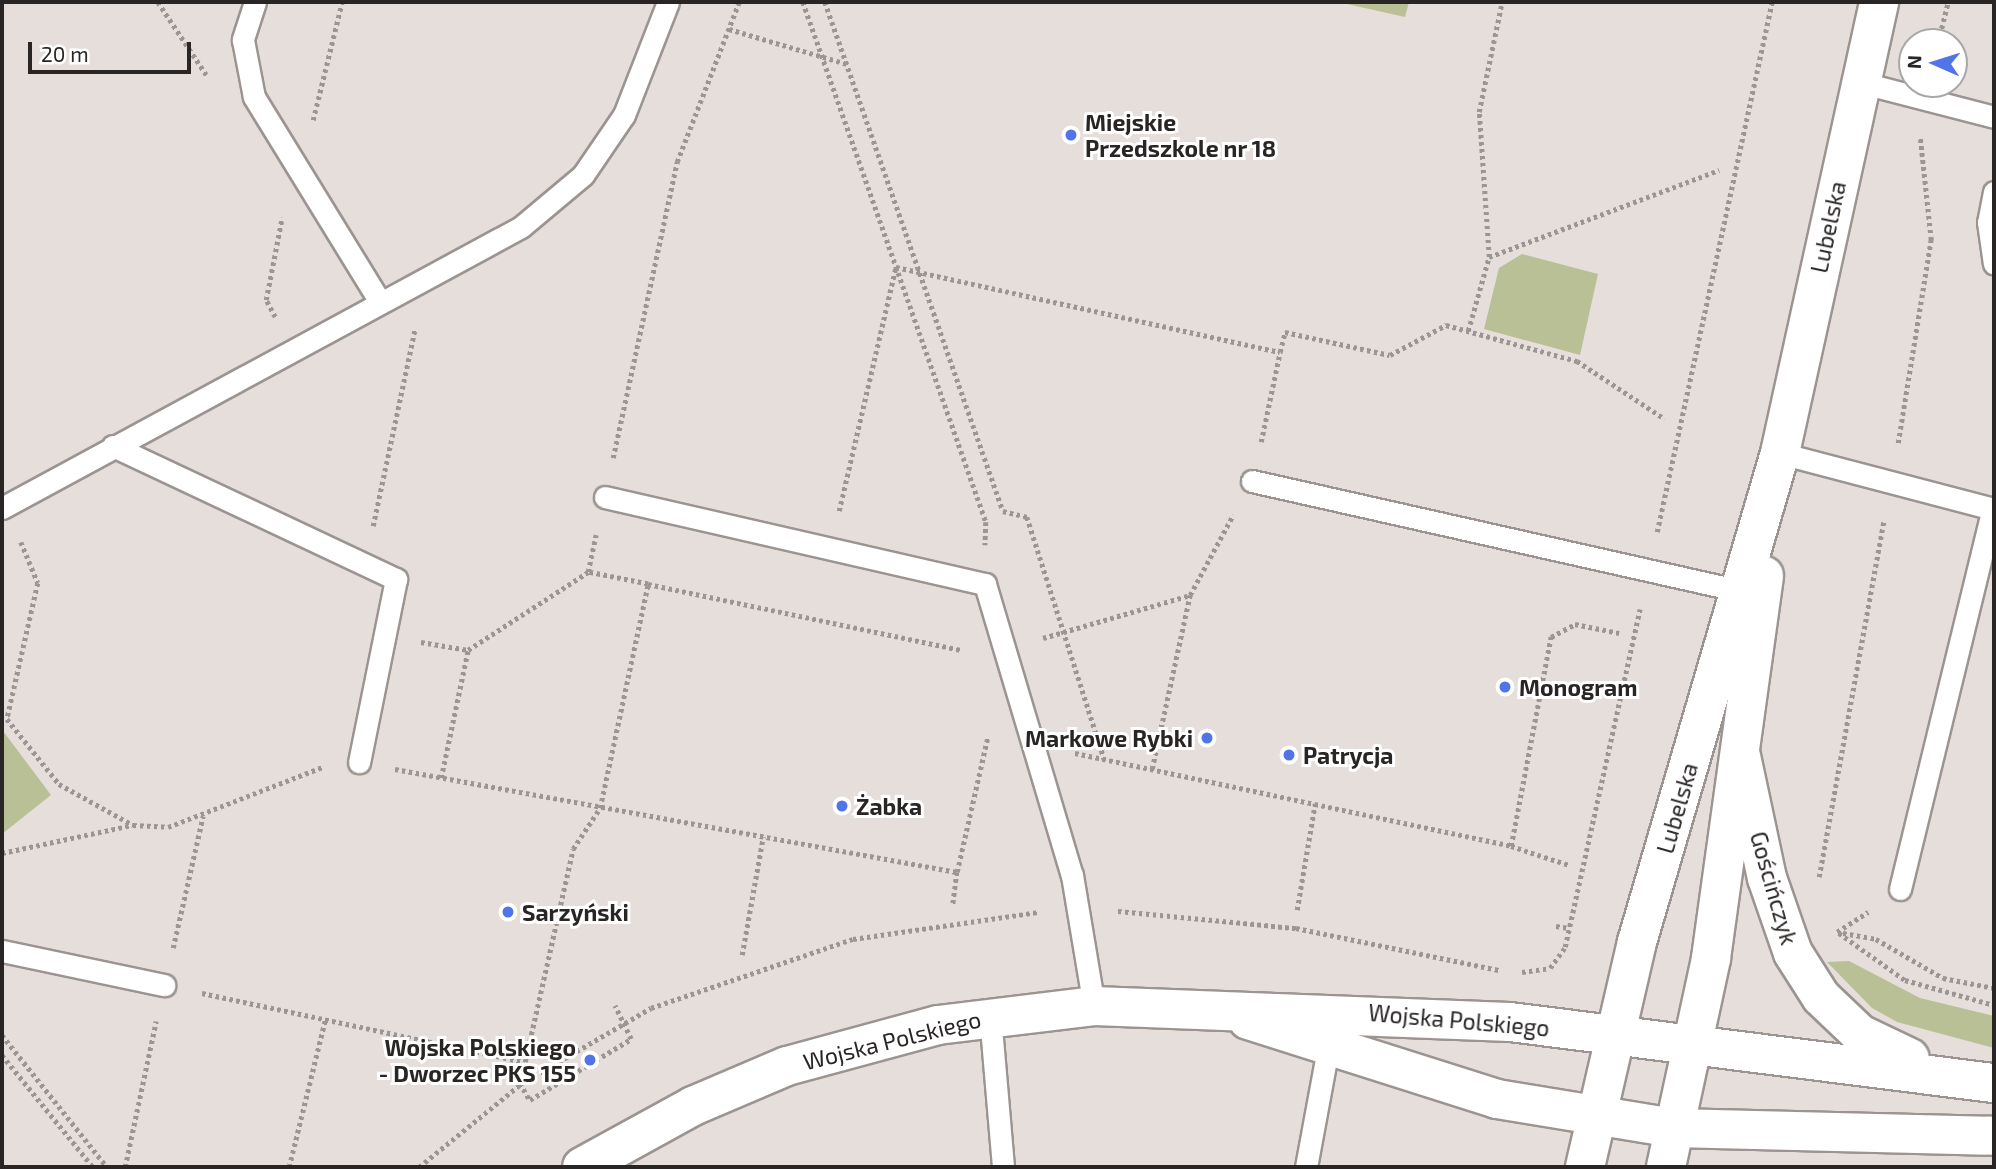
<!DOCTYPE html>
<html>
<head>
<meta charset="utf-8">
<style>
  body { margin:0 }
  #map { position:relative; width:1996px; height:1169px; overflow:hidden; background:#e5deda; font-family:"Exo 2",sans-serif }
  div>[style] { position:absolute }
  .green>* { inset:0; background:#bac096 }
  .path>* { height:4.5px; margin-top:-2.25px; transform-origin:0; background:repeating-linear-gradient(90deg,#9b9693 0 3.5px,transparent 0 7px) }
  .roads { filter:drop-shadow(2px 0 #9b9490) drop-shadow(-2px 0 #9b9490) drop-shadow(0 2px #9b9490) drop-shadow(0 -2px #9b9490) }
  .service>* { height:21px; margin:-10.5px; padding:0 10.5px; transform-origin:10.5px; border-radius:10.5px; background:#fff }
  .tertiary>* { height:38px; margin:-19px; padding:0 19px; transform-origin:19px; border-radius:19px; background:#fff }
  .secondary>* { height:38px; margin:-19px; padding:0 19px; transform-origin:19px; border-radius:19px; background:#fff }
  .dots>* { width:19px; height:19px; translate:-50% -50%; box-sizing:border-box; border:4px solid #fff; border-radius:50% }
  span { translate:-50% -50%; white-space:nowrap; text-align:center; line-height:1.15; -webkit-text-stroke:6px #fff; paint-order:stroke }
  .poi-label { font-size:23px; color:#282524; font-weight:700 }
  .left { translate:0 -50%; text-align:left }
  .right { translate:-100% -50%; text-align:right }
  .street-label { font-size:23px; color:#282524 }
  .frame { position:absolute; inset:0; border:4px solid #282524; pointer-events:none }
  .north { position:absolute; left:1898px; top:28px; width:70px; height:70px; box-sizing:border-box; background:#fff; border:2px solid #a9a8a7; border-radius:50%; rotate:273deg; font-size:19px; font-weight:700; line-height:28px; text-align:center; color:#282524 }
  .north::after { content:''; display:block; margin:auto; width:24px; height:32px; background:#5175e9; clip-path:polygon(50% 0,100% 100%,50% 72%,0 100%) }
  .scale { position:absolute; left:28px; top:42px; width:163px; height:32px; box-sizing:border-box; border:4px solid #282524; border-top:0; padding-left:9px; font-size:21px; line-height:24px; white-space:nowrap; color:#282524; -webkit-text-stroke:5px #fff; paint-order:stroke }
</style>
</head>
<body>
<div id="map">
  <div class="green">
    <div style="clip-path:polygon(1338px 2px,1409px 2px,1405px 17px)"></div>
    <div style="clip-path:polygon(1522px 254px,1598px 274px,1580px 355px,1484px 329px,1499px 268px)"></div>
    <div style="clip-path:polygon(3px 731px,51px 795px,2px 834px,2px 732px)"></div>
    <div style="clip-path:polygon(1849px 961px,1920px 998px,1994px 1016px,1994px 1048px,1897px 1022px,1872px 1008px,1827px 962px)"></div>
  </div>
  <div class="path">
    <div style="left:158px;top:2px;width:90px;rotate:56.3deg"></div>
    <div style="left:803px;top:2px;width:551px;rotate:70.61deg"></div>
    <div style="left:986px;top:522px;width:23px;rotate:92deg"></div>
    <div style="left:825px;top:2px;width:539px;rotate:70.72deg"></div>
    <div style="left:1003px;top:511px;width:25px;rotate:14deg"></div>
    <div style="left:1027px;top:517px;width:254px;rotate:72.3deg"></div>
    <div style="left:729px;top:29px;width:123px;rotate:16.5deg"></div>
    <div style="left:1938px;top:42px;width:41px;rotate:-76deg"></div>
    <div style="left:313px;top:120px;width:122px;rotate:-76.2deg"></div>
    <div style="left:1489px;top:257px;width:145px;rotate:-93.9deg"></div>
    <div style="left:1479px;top:112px;width:112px;rotate:-78.2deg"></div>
    <div style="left:275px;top:317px;width:19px;rotate:-118deg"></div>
    <div style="left:266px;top:300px;width:84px;rotate:-79deg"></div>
    <div style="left:1468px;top:331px;width:77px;rotate:-74.2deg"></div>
    <div style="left:1489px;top:257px;width:246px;rotate:-20.7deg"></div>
    <div style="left:1261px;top:442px;width:92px;rotate:-78.1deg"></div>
    <div style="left:1898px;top:443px;width:206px;rotate:-80.8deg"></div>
    <div style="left:1931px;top:240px;width:104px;rotate:-96.1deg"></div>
    <div style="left:613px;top:458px;width:303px;rotate:-77.8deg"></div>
    <div style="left:677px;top:162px;width:172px;rotate:-68.8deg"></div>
    <div style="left:839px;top:511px;width:251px;rotate:-76.9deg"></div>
    <div style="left:896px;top:267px;width:393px;rotate:12.5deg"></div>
    <div style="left:1280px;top:352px;width:21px;rotate:-76deg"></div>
    <div style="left:1285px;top:332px;width:107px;rotate:12.4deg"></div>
    <div style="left:1390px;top:355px;width:64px;rotate:-28.2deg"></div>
    <div style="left:1446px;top:325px;width:136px;rotate:15.4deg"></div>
    <div style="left:1577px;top:361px;width:105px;rotate:33.4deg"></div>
    <div style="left:373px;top:526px;width:201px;rotate:-78deg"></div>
    <div style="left:1657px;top:532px;width:542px;rotate:-77.76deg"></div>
    <div style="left:21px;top:542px;width:44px;rotate:67.5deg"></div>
    <div style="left:38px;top:583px;width:139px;rotate:102.8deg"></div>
    <div style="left:7px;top:719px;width:83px;rotate:51.3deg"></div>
    <div style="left:59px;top:784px;width:85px;rotate:29deg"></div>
    <div style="left:648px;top:584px;width:321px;rotate:11.9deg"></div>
    <div style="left:1043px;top:638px;width:153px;rotate:-16.3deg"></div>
    <div style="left:1190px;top:595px;width:91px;rotate:-61.7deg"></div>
    <div style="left:421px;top:642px;width:48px;rotate:9.7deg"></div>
    <div style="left:468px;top:650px;width:143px;rotate:-33deg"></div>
    <div style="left:1075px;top:753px;width:446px;rotate:12deg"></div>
    <div style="left:1511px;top:846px;width:61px;rotate:18.1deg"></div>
    <div style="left:395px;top:769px;width:571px;rotate:10.39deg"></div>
    <div style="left:957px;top:872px;width:32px;rotate:97deg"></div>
    <div style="left:1152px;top:769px;width:178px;rotate:-77.7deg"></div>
    <div style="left:441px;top:778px;width:131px;rotate:-78.1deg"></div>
    <div style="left:1511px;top:846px;width:213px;rotate:-79.2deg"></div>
    <div style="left:1551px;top:637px;width:27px;rotate:-28deg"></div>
    <div style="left:1575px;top:624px;width:45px;rotate:11.6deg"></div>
    <div style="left:2px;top:853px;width:134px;rotate:-12.1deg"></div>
    <div style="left:133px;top:825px;width:35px;rotate:3deg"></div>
    <div style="left:168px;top:827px;width:166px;rotate:-21.2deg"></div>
    <div style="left:957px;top:872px;width:139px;rotate:-77.2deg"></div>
    <div style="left:1819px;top:877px;width:362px;rotate:-79.7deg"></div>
    <div style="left:1297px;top:910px;width:108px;rotate:-80.4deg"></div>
    <div style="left:1118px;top:911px;width:179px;rotate:5.5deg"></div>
    <div style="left:1296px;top:928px;width:207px;rotate:11.7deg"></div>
    <div style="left:1556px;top:926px;width:13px;rotate:9deg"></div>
    <div style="left:1837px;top:932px;width:37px;rotate:-33deg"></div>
    <div style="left:1839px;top:933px;width:81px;rotate:35.5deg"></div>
    <div style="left:1905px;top:980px;width:92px;rotate:15.7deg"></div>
    <div style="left:1843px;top:933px;width:34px;rotate:10deg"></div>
    <div style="left:1876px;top:939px;width:78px;rotate:30.2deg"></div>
    <div style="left:1943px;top:978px;width:52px;rotate:11.1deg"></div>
    <div style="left:173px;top:948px;width:135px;rotate:-77.2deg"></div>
    <div style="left:742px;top:955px;width:120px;rotate:-79.9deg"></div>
    <div style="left:1522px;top:972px;width:28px;rotate:-8deg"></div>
    <div style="left:1550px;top:968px;width:26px;rotate:-54deg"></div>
    <div style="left:1565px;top:947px;width:346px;rotate:-77.5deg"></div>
    <div style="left:202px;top:993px;width:330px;rotate:12.1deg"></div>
    <div style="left:525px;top:1062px;width:218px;rotate:-77.3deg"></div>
    <div style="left:573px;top:849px;width:49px;rotate:-56.6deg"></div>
    <div style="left:600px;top:808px;width:229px;rotate:-77.9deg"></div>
    <div style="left:648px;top:584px;width:61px;rotate:-168.7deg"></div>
    <div style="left:588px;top:572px;width:38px;rotate:-78deg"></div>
    <div style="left:2px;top:1035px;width:169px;rotate:51.5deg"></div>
    <div style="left:2px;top:1055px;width:144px;rotate:50.9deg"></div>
    <div style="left:513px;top:1071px;width:34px;rotate:60deg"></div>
    <div style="left:530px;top:1100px;width:118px;rotate:-31.1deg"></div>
    <div style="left:631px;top:1039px;width:37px;rotate:-116deg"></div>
    <div style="left:125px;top:1167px;width:149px;rotate:-78deg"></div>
    <div style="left:289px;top:1167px;width:151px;rotate:-76.2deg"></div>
    <div style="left:419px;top:1167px;width:133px;rotate:-39.2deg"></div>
    <div style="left:522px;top:1083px;width:149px;rotate:-30.2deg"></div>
    <div style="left:651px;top:1008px;width:213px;rotate:-18.9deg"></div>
    <div style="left:853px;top:939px;width:188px;rotate:-8.3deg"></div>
  </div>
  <div class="roads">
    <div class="service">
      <div style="left:255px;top:2px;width:40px;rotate:108deg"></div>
      <div style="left:243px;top:40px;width:58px;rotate:79.1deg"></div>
      <div style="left:254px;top:97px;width:238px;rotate:58.4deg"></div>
      <div style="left:1859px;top:82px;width:139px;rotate:14.5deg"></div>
      <div style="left:1994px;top:192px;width:31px;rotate:101deg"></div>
      <div style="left:1988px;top:222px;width:42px;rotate:81.9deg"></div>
      <div style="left:113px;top:446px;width:313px;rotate:25.2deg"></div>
      <div style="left:396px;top:579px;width:187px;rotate:101.4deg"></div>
      <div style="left:1780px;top:453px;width:221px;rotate:14.7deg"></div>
      <div style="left:1252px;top:481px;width:501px;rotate:12.68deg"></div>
      <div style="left:605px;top:497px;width:390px;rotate:12.9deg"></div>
      <div style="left:985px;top:584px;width:304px;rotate:73.4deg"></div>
      <div style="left:1072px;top:875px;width:133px;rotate:80.5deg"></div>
      <div style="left:2px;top:508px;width:590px;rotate:-28.43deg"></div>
      <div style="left:521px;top:227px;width:81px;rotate:-40deg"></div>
      <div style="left:583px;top:175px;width:73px;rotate:-55.7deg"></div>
      <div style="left:624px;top:115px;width:121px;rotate:-68.7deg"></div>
      <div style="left:1900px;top:889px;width:392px;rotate:-76.3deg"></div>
      <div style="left:2px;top:951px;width:166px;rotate:11.9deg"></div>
      <div style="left:990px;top:1015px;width:153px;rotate:85.1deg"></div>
      <div style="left:1306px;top:1167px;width:132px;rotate:-79.5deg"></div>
    </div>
    <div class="tertiary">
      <div style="left:1741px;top:756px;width:125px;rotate:78deg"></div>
      <div style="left:1767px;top:878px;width:79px;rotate:70.9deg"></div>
      <div style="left:1793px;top:953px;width:52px;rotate:57.5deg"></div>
      <div style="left:1821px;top:997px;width:54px;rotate:43.5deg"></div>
      <div style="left:1860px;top:1034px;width:55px;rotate:25.6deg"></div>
      <div style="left:1248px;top:1020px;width:261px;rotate:17.6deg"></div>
      <div style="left:1497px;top:1099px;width:179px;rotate:9.3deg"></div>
      <div style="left:1674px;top:1128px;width:320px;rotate:1.4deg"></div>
      <div style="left:582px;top:1167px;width:127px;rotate:-28.8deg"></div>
      <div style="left:693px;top:1106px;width:102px;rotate:-23.1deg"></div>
      <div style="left:787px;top:1066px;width:156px;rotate:-15.2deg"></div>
      <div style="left:938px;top:1025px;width:157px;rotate:-6.9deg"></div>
      <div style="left:1094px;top:1006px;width:416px;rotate:2.2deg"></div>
      <div style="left:1510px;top:1022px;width:488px;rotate:7.2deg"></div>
    </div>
    <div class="secondary">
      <div style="left:1585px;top:1167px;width:231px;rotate:-77deg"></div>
      <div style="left:1637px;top:942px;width:509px;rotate:-73.7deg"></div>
      <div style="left:1780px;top:453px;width:462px;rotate:-77.6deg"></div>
      <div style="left:1666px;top:1167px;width:214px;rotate:-77.8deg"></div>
      <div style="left:1711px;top:958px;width:386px;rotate:-82.1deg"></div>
    </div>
  </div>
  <div class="dots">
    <div style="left:1071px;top:135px;background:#5175e9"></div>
    <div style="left:1505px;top:687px;background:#5175e9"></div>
    <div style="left:1207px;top:738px;background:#5175e9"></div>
    <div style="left:1289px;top:755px;background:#5175e9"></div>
    <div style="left:842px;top:806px;background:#5175e9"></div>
    <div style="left:508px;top:912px;background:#5175e9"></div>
    <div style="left:590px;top:1060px;background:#5175e9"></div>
  </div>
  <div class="poi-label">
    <span class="left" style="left:1085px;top:135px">Miejskie<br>Przedszkole nr 18</span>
    <span class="left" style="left:1519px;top:687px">Monogram</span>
    <span class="right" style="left:1193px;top:738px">Markowe Rybki</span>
    <span class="left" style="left:1303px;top:755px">Patrycja</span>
    <span class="left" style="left:856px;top:806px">Żabka</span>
    <span class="left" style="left:522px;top:912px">Sarzyński</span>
    <span class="right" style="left:576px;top:1060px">Wojska Polskiego<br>- Dworzec PKS 155</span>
  </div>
  <div class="street-label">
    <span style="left:1828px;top:227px;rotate:-78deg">Lubelska</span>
    <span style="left:1677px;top:808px;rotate:-74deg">Lubelska</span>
    <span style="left:1774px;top:888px;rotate:74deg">Gościńczyk</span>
    <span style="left:1459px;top:1020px;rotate:5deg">Wojska Polskiego</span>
    <span style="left:892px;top:1040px;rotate:-14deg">Wojska Polskiego</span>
  </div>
  <div class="frame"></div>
  <div class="north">N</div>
  <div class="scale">20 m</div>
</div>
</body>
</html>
